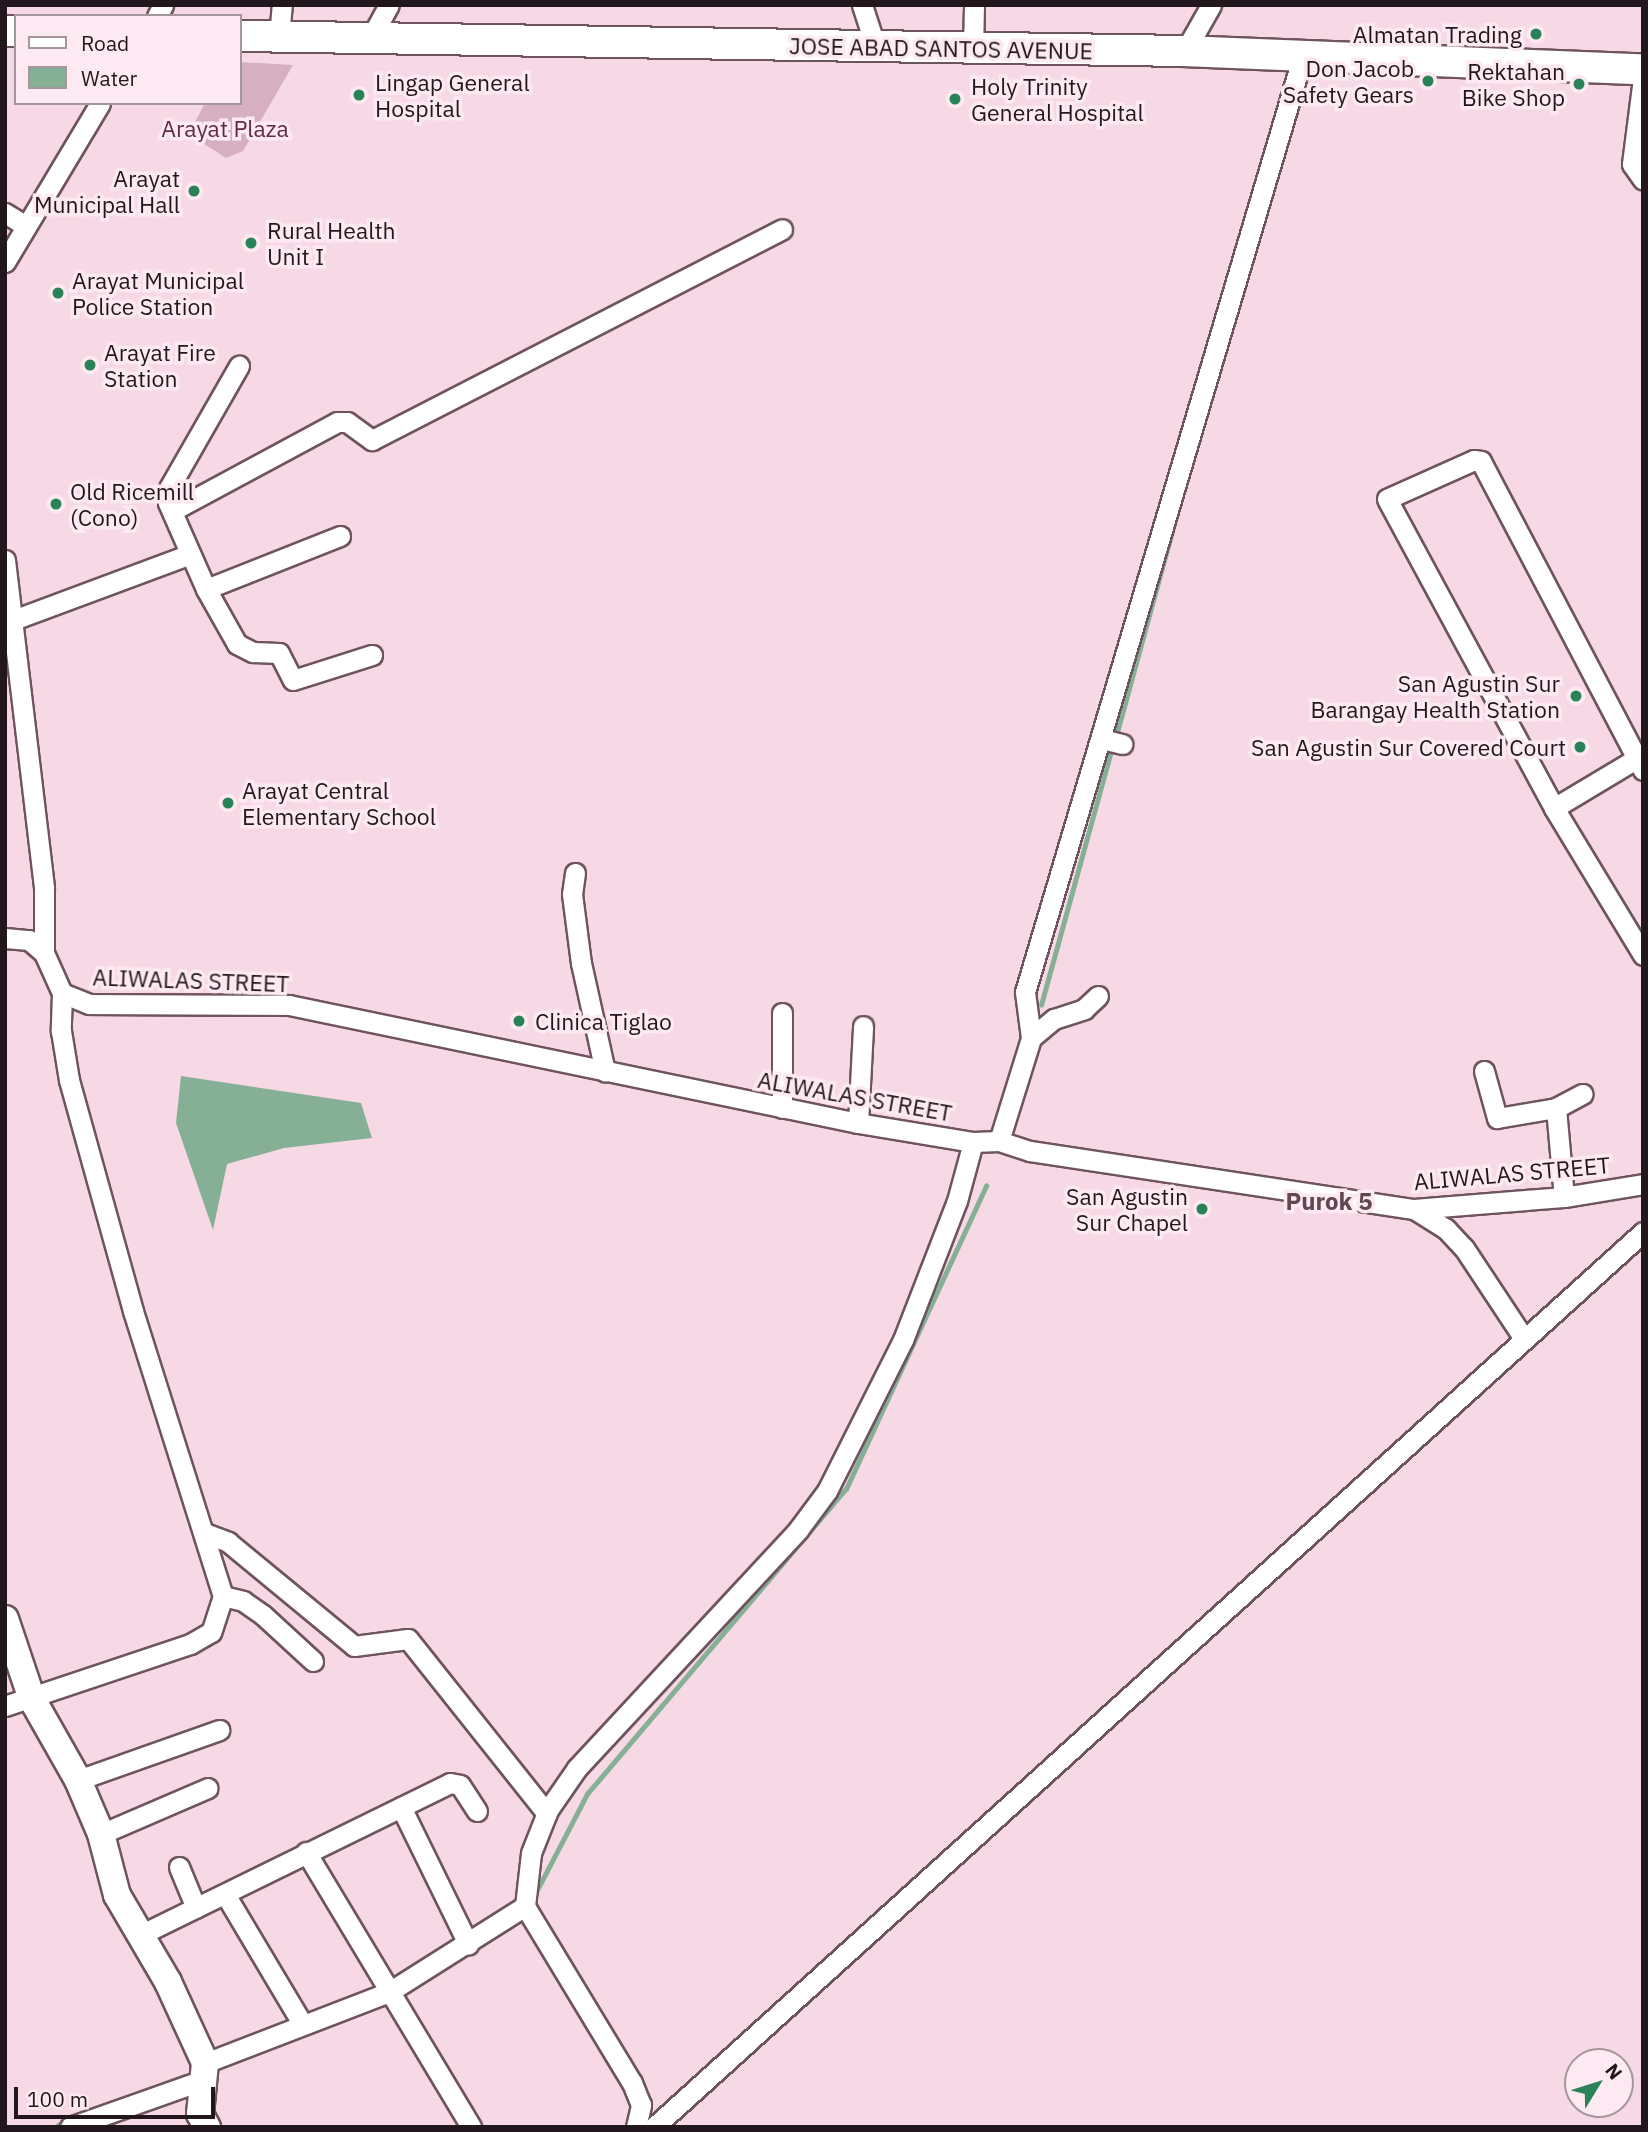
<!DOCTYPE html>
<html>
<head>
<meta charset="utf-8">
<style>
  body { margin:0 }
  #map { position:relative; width:1648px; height:2132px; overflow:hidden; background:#f7d8e5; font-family:"IBM Plex Sans",sans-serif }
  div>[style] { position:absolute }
  .green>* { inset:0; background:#d6b0c0 }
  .water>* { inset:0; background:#85b096 }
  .stream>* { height:4.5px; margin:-2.25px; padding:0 2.25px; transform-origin:2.25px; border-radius:2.25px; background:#85b096 }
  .roads { filter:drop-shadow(2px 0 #6e545f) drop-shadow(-2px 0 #6e545f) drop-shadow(0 2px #6e545f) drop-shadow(0 -2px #6e545f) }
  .minor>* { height:19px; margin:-9.5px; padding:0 9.5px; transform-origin:9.5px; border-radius:9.5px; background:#fff }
  .major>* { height:26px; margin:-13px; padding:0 13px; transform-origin:13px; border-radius:13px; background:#fff }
  .highway>* { height:30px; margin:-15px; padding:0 15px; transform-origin:15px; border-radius:15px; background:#fff }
  .dots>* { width:19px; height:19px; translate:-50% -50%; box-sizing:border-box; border:4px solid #fce9f1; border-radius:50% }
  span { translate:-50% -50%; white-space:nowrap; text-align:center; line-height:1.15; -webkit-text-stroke:7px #fce9f1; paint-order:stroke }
  .poi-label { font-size:23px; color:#22171c }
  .right { translate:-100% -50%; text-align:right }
  .left { translate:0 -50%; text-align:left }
  .street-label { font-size:23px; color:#22171c }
  .park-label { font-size:23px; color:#612946 }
  .neighbourhood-label { font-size:24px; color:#604752; font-weight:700 }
  .frame { position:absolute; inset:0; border:7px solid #22171c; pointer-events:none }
  .legend { position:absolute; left:14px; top:14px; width:228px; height:91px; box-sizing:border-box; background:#fce9f1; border:2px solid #a5959c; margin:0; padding:9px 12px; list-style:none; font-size:21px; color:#22171c }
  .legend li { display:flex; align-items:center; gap:14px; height:35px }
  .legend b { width:35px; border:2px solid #a5959c }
  .north { position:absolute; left:1564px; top:2048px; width:70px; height:70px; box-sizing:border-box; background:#fce9f1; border:2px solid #a5959c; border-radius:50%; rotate:52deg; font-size:19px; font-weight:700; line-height:28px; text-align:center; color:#22171c }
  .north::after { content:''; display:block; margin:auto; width:24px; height:32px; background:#2a8358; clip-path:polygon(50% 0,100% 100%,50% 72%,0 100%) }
  .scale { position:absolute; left:14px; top:2087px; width:201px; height:32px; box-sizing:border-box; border:4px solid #22171c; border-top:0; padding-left:9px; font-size:21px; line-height:24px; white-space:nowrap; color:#22171c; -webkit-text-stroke:5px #fce9f1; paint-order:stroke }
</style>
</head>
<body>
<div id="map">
  <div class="green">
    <div style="clip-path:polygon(240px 62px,293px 65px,243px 151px,226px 158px,198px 140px,195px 122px,205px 103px,240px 103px)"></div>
  </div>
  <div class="water">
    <div style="clip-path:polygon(181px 1076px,361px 1103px,372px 1138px,284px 1148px,227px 1164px,213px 1230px,176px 1123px)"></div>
  </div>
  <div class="stream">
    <div style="left:1116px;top:736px;width:247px;rotate:-74.7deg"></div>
    <div style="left:1041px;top:1005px;width:267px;rotate:-74.6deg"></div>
    <div style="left:535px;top:1894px;width:113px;rotate:-62.5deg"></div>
    <div style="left:587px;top:1794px;width:400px;rotate:-49.7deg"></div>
    <div style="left:846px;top:1489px;width:334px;rotate:-65.2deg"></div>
    <div style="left:163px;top:2084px;width:23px;rotate:-20deg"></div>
    <div style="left:56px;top:2127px;width:13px;rotate:-39deg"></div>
  </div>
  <div class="roads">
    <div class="minor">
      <div style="left:862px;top:5px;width:45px;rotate:72deg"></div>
      <div style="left:157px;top:16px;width:13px;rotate:-61deg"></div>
      <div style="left:279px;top:37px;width:32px;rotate:-85deg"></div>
      <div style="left:370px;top:39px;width:39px;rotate:-61deg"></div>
      <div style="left:973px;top:50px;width:45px;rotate:-88.7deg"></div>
      <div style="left:1185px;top:51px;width:53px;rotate:-60.5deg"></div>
      <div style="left:1643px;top:78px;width:87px;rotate:97.3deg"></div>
      <div style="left:1632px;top:164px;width:19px;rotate:55deg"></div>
      <div style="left:5px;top:213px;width:22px;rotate:32deg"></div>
      <div style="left:5px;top:262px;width:185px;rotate:-59.1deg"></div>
      <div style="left:172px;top:511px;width:187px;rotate:-28.3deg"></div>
      <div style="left:337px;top:422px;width:10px"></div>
      <div style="left:347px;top:422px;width:31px;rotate:36deg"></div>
      <div style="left:372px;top:440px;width:461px;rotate:-27.2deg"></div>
      <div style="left:340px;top:536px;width:144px;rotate:158.4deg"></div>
      <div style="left:206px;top:589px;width:63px;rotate:60.6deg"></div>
      <div style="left:237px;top:644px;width:18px;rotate:27deg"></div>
      <div style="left:253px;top:652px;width:26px;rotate:2deg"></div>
      <div style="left:279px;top:653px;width:30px;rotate:63deg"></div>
      <div style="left:293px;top:680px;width:83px;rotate:-17.6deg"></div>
      <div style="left:5px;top:560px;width:331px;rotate:83.2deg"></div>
      <div style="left:44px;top:889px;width:64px;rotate:90deg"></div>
      <div style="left:44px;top:953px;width:44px;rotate:65.8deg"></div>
      <div style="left:62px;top:993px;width:38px;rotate:92deg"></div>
      <div style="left:61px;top:1031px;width:50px;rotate:80.7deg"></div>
      <div style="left:69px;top:1080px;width:240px;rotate:74.5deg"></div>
      <div style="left:133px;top:1311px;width:299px;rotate:72.5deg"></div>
      <div style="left:223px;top:1596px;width:38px;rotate:108deg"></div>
      <div style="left:211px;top:1632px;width:24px;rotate:150deg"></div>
      <div style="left:190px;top:1644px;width:195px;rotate:161.5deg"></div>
      <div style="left:206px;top:589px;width:94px;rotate:-113.8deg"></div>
      <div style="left:168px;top:503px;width:15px;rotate:-86deg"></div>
      <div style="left:169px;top:488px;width:141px;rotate:-60.2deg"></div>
      <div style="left:13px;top:620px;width:187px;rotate:-20.4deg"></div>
      <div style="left:1102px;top:739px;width:21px;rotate:14deg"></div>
      <div style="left:1643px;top:770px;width:349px;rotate:-117.7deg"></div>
      <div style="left:1481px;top:461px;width:7px;rotate:-172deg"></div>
      <div style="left:1474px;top:460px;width:95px;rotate:155.9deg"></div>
      <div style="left:1387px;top:499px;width:351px;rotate:61.6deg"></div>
      <div style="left:1554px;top:808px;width:172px;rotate:58.8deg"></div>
      <div style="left:1554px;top:808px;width:96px;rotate:-30.9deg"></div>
      <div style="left:575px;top:873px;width:21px;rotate:98deg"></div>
      <div style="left:572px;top:894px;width:70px;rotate:82.6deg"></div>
      <div style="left:581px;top:963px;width:111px;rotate:77.5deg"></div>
      <div style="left:5px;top:938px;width:24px;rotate:5deg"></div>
      <div style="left:29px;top:940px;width:20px;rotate:41deg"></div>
      <div style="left:62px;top:993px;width:29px;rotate:22deg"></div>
      <div style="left:89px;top:1004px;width:200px;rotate:0.3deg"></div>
      <div style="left:289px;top:1005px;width:581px;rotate:11.72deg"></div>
      <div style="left:858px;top:1123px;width:117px;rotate:9.4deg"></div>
      <div style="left:973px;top:1142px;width:26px;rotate:-2deg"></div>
      <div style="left:999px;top:1141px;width:33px;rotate:18deg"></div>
      <div style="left:1030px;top:1151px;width:388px;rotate:8.6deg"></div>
      <div style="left:1414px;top:1209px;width:150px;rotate:-4.6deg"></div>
      <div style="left:1564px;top:1197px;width:80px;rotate:-9.3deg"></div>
      <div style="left:782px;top:1013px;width:95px;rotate:90deg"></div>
      <div style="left:1031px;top:1038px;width:30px;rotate:-40deg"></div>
      <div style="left:1054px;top:1019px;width:32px;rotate:-18deg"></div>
      <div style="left:1084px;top:1009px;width:19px;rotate:-43deg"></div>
      <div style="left:1484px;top:1071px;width:49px;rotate:74.5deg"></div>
      <div style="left:1497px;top:1118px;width:60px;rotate:-9.6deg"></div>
      <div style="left:1556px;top:1108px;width:89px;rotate:84.9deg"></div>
      <div style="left:1556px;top:1108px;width:30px;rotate:-28deg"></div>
      <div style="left:858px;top:1123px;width:97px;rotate:-87deg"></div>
      <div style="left:999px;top:1141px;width:108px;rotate:-72.7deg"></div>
      <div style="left:1031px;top:1038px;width:46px;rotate:-97.4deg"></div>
      <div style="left:1025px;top:992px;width:977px;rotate:-73.47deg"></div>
      <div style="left:1414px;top:1209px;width:38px;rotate:32deg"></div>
      <div style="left:1446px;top:1229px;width:26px;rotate:47deg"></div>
      <div style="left:1464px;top:1248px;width:107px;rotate:56.5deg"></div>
      <div style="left:205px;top:1533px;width:25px;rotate:21deg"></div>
      <div style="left:228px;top:1542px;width:163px;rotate:39.5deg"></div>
      <div style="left:354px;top:1646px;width:54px;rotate:-7.4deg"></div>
      <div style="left:408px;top:1639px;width:223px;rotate:51.5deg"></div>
      <div style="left:223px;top:1596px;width:21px;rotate:14deg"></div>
      <div style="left:243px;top:1601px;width:24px;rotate:35deg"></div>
      <div style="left:263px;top:1615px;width:68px;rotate:42.6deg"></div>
      <div style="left:78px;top:1780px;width:150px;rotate:-19.5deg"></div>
      <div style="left:401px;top:1807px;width:153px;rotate:63.9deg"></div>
      <div style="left:101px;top:1834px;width:116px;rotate:-23.3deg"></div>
      <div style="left:306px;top:1852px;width:321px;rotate:59deg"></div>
      <div style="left:179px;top:1867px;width:44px;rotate:67.5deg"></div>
      <div style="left:225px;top:1894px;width:152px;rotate:59.2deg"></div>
      <div style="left:138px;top:1936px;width:347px;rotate:-26.1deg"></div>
      <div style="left:450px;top:1783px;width:10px;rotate:11deg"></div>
      <div style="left:460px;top:1785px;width:31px;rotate:57deg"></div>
      <div style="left:205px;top:2063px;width:197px;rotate:-21.1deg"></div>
      <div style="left:389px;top:1992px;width:161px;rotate:-32.3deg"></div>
      <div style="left:70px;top:2127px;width:138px;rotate:-19.5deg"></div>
      <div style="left:636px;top:2127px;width:23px;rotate:-77deg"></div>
      <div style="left:641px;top:2105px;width:24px;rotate:-112deg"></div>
      <div style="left:632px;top:2083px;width:207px;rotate:-121.2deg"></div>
      <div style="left:525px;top:1906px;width:53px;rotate:-83.5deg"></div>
      <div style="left:531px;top:1853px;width:46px;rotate:-68.4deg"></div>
      <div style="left:548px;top:1810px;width:51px;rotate:-55.4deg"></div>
      <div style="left:577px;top:1768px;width:325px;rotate:-47.1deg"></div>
      <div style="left:798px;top:1530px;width:49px;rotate:-53.4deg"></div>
      <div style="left:827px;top:1491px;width:169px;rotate:-63.3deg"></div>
      <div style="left:903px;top:1340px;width:149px;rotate:-68.8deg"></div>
      <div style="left:957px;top:1201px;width:61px;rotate:-74.8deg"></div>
      <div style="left:654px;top:2127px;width:1334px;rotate:-42.14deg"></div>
    </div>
    <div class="major">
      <div style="left:5px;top:1619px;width:84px;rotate:71.4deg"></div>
      <div style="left:32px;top:1699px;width:93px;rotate:60.4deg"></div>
      <div style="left:78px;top:1780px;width:59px;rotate:66.9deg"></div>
      <div style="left:101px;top:1834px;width:63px;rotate:75.3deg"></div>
      <div style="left:117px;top:1895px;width:101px;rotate:59.6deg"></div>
      <div style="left:168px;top:1982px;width:89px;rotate:65.4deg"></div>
      <div style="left:205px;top:2063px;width:51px;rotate:95.6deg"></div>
      <div style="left:200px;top:2114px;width:15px;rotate:62deg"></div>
    </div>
    <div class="highway">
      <div style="left:5px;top:31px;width:11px"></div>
      <div style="left:240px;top:36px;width:945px;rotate:0.91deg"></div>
      <div style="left:1185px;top:51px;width:458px;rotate:2.3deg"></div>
    </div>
  </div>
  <div class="dots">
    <div style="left:1536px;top:34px;background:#2a8358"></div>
    <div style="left:1428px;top:81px;background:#2a8358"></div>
    <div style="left:1579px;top:84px;background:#2a8358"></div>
    <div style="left:359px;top:95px;background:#2a8358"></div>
    <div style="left:955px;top:99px;background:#2a8358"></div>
    <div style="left:194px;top:191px;background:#2a8358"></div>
    <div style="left:251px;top:243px;background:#2a8358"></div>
    <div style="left:58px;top:293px;background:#2a8358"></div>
    <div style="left:90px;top:365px;background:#2a8358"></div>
    <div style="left:56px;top:504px;background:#2a8358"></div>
    <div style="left:1576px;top:696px;background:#2a8358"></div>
    <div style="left:1580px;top:747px;background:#2a8358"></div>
    <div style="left:228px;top:803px;background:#2a8358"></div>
    <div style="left:519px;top:1021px;background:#2a8358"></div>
    <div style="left:1202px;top:1209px;background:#2a8358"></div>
  </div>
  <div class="poi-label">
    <span class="right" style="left:1522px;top:34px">Almatan Trading</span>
    <span class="right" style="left:1414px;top:81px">Don Jacob<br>Safety Gears</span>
    <span class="right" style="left:1565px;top:84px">Rektahan<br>Bike Shop</span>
    <span class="left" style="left:375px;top:95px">Lingap General<br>Hospital</span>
    <span class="left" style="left:971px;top:99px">Holy Trinity<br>General Hospital</span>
    <span class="right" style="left:180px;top:191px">Arayat<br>Municipal Hall</span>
    <span class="left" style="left:267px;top:243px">Rural Health<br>Unit I</span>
    <span class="left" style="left:72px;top:293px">Arayat Municipal<br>Police Station</span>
    <span class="left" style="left:104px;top:365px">Arayat Fire<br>Station</span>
    <span class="left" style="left:70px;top:504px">Old Ricemill<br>(Cono)</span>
    <span class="right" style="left:1560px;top:696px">San Agustin Sur<br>Barangay Health Station</span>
    <span class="right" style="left:1566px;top:747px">San Agustin Sur Covered Court</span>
    <span class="left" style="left:242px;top:803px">Arayat Central<br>Elementary School</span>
    <span class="left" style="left:535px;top:1021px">Clinica Tiglao</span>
    <span class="right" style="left:1188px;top:1209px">San Agustin<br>Sur Chapel</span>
  </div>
  <div class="street-label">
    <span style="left:941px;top:48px;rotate:1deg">JOSE ABAD SANTOS AVENUE</span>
    <span style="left:191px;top:980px;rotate:2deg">ALIWALAS STREET</span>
    <span style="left:855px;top:1096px;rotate:10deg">ALIWALAS STREET</span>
    <span style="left:1512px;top:1173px;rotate:-5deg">ALIWALAS STREET</span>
  </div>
  <div class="park-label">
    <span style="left:225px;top:128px">Arayat Plaza</span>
  </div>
  <div class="neighbourhood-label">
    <span style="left:1329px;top:1202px">Purok 5</span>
  </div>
  <div class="frame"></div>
  <ul class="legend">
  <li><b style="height:9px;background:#fff"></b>Road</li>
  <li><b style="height:19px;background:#85b096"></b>Water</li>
  </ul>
  <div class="north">N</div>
  <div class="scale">100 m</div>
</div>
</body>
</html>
